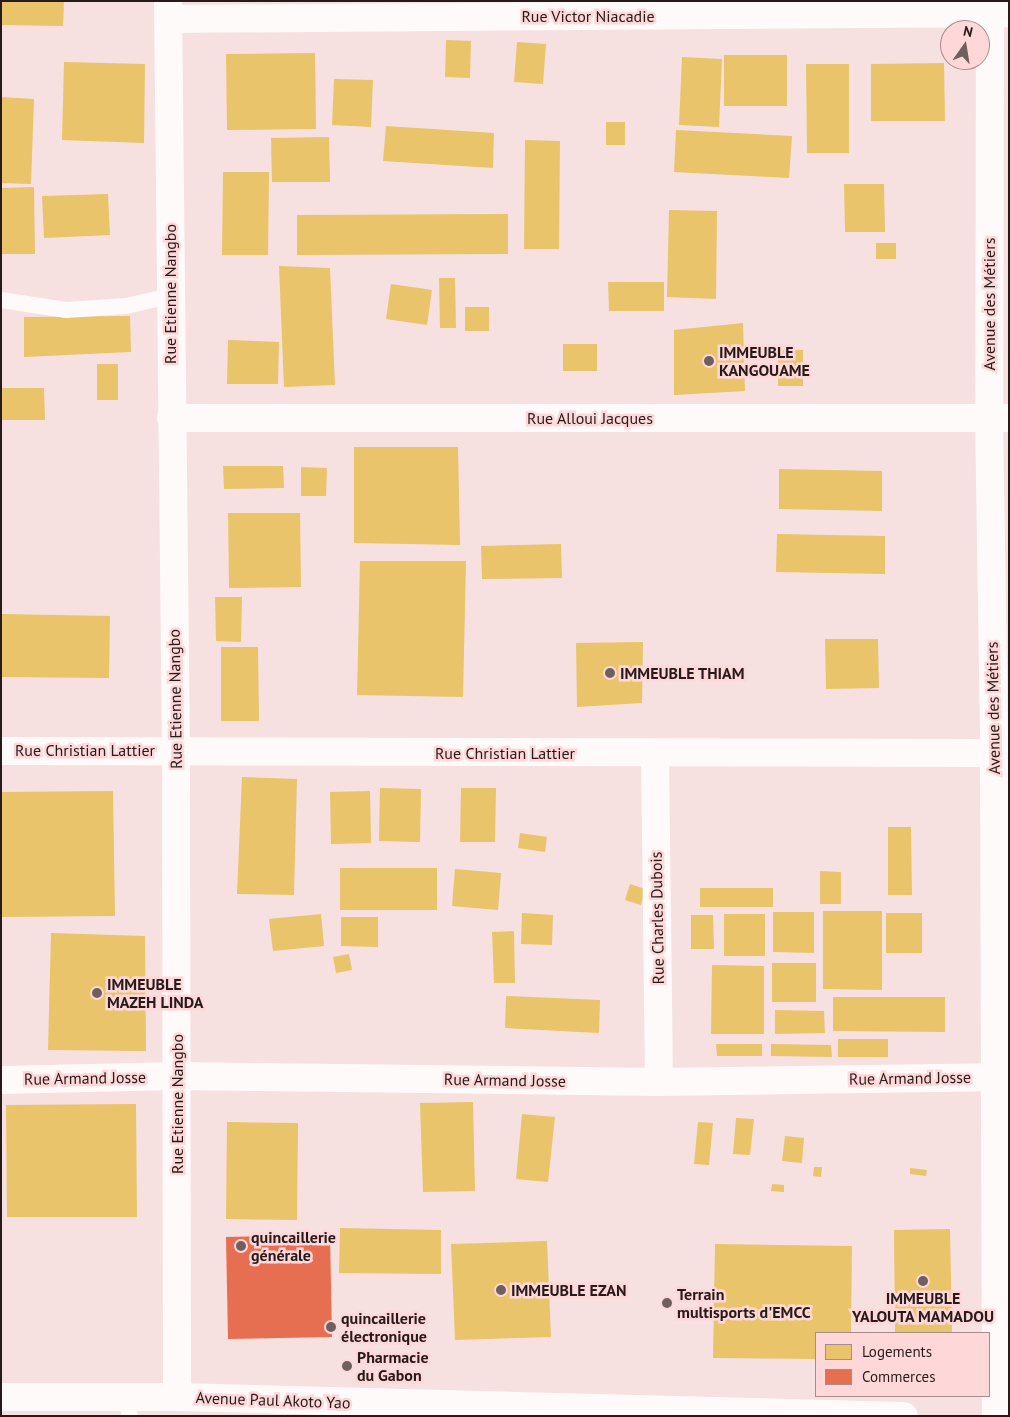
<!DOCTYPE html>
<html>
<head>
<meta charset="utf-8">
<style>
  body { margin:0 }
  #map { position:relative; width:1010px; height:1417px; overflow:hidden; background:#f6e0e0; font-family:"PT Sans",sans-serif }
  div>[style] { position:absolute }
  .homes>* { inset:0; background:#e9c46a }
  .shops>* { inset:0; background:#e76f51 }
  .service>* { height:16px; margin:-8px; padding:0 8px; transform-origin:8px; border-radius:8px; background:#fefafa }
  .minor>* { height:28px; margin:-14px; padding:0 14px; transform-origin:14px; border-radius:14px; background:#fefafa }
  .tertiary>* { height:28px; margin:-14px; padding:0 14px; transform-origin:14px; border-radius:14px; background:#fefafa }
  .dots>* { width:14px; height:14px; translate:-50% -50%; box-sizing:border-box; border:2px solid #fed8d8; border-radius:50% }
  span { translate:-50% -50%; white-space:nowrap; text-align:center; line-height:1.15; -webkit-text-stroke:5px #fed8d8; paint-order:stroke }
  .street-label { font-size:16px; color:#271a1a }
  .poi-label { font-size:16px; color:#271a1a; font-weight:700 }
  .left { translate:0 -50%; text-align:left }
  .frame { position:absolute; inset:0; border:2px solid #271a1a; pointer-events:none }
  .legend { position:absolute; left:815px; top:1332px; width:175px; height:65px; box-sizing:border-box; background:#fed8d8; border:1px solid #a88c8c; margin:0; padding:6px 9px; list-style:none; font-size:15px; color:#271a1a }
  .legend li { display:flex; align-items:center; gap:10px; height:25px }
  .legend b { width:25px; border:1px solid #a88c8c }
  .north { position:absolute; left:940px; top:20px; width:50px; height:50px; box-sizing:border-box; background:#fed8d8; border:1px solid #a88c8c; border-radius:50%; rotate:13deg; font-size:14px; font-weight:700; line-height:20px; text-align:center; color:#271a1a }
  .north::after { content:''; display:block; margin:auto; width:18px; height:22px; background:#6f5f5f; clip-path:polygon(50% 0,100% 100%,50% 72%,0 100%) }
</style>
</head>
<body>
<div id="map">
  <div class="homes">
    <div style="clip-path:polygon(1px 1px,64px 1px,63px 26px,1px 25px)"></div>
    <div style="clip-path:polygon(446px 40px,471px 41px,470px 78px,445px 77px)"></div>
    <div style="clip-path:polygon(517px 42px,546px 44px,543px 84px,514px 82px)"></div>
    <div style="clip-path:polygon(315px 53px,316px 129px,227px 130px,226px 54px)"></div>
    <div style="clip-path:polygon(724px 55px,787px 55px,787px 106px,724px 106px)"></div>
    <div style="clip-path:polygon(682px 57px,722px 59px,719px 127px,679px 125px)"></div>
    <div style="clip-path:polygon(64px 62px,145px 64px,144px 143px,62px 140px)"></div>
    <div style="clip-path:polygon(944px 63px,945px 121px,871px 121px,871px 64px)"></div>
    <div style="clip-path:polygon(806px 64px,849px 64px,849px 153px,807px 153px)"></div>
    <div style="clip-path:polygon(334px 79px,373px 80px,371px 127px,332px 125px)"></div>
    <div style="clip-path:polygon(1px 97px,34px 99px,31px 184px,1px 183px)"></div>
    <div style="clip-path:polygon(606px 122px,625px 122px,625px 145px,606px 145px)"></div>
    <div style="clip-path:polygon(386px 126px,494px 133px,493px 168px,383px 161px)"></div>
    <div style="clip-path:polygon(676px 130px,792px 136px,789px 178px,674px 172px)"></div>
    <div style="clip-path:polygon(329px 137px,330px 182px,272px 182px,271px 138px)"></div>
    <div style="clip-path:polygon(525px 140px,560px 141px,559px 249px,524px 249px)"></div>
    <div style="clip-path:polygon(223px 172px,269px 172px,268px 255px,222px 255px)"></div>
    <div style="clip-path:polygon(844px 184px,884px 184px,885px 232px,845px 232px)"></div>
    <div style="clip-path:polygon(34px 187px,35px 254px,1px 254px,1px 188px)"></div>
    <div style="clip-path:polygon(108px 194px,110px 235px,44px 238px,42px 196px)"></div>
    <div style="clip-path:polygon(669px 210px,717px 211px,716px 299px,667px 297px)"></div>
    <div style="clip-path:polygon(508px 214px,508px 254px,297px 255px,297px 215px)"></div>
    <div style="clip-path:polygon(876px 243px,896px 243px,896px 259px,876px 259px)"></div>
    <div style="clip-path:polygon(279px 266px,330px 268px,335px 385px,284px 387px)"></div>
    <div style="clip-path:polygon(439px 278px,455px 278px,456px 328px,440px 328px)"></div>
    <div style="clip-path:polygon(608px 282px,664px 282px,664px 311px,609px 311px)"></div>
    <div style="clip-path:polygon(391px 284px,432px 290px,427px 325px,386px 319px)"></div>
    <div style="clip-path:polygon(465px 307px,489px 307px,489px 331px,465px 331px)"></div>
    <div style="clip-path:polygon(130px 316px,131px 352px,24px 357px,24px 317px)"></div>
    <div style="clip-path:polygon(743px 323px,745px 391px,674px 395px,674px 330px)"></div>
    <div style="clip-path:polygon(228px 340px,279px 342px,278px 384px,227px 384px)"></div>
    <div style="clip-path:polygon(563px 344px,597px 344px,597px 371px,563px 371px)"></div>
    <div style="clip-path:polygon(778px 350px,803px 350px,803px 386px,778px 386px)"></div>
    <div style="clip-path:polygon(97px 364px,118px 364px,118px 400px,97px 400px)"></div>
    <div style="clip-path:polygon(1px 388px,44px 388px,45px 420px,1px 420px)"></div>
    <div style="clip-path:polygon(354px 447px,458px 447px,460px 545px,354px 543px)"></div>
    <div style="clip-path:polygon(223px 466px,283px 466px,284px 488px,224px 489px)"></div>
    <div style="clip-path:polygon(301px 467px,327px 468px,326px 496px,301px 496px)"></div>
    <div style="clip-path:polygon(779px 469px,882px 471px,882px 511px,779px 509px)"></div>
    <div style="clip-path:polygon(228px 513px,300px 513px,301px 587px,229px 588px)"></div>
    <div style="clip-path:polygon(777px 534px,885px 536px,885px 574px,776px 572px)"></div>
    <div style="clip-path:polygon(561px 544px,562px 578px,482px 579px,481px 546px)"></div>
    <div style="clip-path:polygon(360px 561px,466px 561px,463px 697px,357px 695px)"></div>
    <div style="clip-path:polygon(215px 597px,242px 597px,241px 642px,216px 641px)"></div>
    <div style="clip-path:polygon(1px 614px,110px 616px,109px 678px,1px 677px)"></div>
    <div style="clip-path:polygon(825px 639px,878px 639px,879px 688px,826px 689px)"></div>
    <div style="clip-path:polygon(643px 642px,642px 703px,577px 707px,576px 643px)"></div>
    <div style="clip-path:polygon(221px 647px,258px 647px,259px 721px,221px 721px)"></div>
    <div style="clip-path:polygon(242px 777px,297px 779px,294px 895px,237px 894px)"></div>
    <div style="clip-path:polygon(380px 788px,421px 789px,420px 842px,379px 841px)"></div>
    <div style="clip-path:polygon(461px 788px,496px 788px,495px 842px,460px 842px)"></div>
    <div style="clip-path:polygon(113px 791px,115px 916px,1px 917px,1px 792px)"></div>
    <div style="clip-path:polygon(370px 791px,371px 843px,331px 844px,330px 792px)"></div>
    <div style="clip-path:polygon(888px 827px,911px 827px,912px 895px,888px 895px)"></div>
    <div style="clip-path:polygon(520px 833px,547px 837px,545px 852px,518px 848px)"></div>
    <div style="clip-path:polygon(340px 868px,437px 868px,437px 910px,340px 910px)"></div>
    <div style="clip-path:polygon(455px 869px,501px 873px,498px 910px,452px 906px)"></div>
    <div style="clip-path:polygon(820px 871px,841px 872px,841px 904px,820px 904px)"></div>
    <div style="clip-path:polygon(630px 884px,645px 889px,641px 905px,625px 900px)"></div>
    <div style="clip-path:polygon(700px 888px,773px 888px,773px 907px,700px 907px)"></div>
    <div style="clip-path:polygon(823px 911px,882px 911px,882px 990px,823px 989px)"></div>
    <div style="clip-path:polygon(773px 912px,814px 912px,814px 953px,773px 952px)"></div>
    <div style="clip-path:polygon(522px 913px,553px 915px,552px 945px,521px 944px)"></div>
    <div style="clip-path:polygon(886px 913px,922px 913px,922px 953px,886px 953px)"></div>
    <div style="clip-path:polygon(321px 914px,324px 946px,273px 951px,269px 919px)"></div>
    <div style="clip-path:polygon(724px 914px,765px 914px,765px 956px,724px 956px)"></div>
    <div style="clip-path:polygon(691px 915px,713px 915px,714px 949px,691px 949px)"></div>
    <div style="clip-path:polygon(341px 917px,378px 917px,378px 947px,341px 946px)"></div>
    <div style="clip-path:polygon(514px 931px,515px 983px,494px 983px,492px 932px)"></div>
    <div style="clip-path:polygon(51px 933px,145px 936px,146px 1051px,48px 1050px)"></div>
    <div style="clip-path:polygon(349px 954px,352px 970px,336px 973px,333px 957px)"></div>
    <div style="clip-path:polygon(772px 963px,816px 963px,816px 1002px,772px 1002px)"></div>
    <div style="clip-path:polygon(712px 965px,764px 966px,764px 1034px,711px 1034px)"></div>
    <div style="clip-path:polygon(506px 996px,600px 1000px,599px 1033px,505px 1028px)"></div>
    <div style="clip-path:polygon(833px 997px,945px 997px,945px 1032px,833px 1031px)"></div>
    <div style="clip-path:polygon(775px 1010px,824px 1011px,825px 1033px,775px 1034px)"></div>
    <div style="clip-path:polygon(838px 1039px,888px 1039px,888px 1057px,838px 1057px)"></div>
    <div style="clip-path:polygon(716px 1044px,762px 1044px,762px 1056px,717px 1056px)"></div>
    <div style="clip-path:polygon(771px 1044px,831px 1045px,832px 1057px,771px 1056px)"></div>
    <div style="clip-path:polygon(473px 1102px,475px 1191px,423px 1192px,420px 1103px)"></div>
    <div style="clip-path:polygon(136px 1104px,137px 1217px,7px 1217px,6px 1105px)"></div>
    <div style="clip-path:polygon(522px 1114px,555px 1117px,548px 1182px,516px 1179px)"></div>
    <div style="clip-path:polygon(736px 1118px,754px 1119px,750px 1155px,733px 1154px)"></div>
    <div style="clip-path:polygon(227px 1122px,298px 1123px,297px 1220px,226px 1219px)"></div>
    <div style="clip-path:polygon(698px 1122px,713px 1123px,709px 1165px,694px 1164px)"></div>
    <div style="clip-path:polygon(785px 1136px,804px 1138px,802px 1163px,782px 1161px)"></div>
    <div style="clip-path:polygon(814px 1167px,822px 1167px,821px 1177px,813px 1176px)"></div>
    <div style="clip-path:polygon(910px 1168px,927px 1170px,926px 1176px,910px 1174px)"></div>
    <div style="clip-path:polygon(772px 1184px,784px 1185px,784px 1192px,771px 1191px)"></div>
    <div style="clip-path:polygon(340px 1228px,441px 1230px,441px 1274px,339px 1273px)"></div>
    <div style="clip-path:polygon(950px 1229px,952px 1333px,895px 1333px,894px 1230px)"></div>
    <div style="clip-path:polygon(547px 1241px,551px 1337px,455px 1340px,451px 1244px)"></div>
    <div style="clip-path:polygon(715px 1244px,852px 1246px,851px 1333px,816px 1333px,816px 1359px,713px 1358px)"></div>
  </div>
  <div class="shops">
    <div style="clip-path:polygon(330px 1234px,332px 1337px,228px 1339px,226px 1237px)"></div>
  </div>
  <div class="service">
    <div style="left:1px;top:300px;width:66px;rotate:8.7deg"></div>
    <div style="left:66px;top:310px;width:60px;rotate:-3.8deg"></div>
    <div style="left:126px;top:306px;width:45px;rotate:-12.8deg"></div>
    <div style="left:125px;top:1397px;width:20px;rotate:75deg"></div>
  </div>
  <div class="minor">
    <div style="left:168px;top:1px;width:749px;rotate:89.39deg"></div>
    <div style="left:176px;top:750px;width:647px;rotate:89.91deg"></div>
    <div style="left:990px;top:1px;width:416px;rotate:90.1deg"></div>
    <div style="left:989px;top:417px;width:336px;rotate:89.1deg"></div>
    <div style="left:994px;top:753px;width:663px;rotate:89.83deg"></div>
    <div style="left:168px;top:19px;width:841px;rotate:-0.41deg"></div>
    <div style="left:171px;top:418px;width:838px"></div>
    <div style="left:1px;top:751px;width:1008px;rotate:0.11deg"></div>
    <div style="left:655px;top:754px;width:328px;rotate:89.3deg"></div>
    <div style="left:1px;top:1080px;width:176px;rotate:-1.3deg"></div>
    <div style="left:177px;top:1076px;width:482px;rotate:0.7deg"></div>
    <div style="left:659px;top:1082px;width:350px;rotate:-0.8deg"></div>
  </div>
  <div class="tertiary">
    <div style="left:1px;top:1397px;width:176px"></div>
    <div style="left:177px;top:1397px;width:727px;rotate:1.5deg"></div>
  </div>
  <div class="dots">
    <div style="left:709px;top:361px;background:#6f5f5f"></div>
    <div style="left:610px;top:673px;background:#6f5f5f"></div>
    <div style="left:97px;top:993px;background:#6f5f5f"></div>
    <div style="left:241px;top:1246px;background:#6f5f5f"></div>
    <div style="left:923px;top:1281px;background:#6f5f5f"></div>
    <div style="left:501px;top:1290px;background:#6f5f5f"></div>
    <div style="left:667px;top:1303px;background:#6f5f5f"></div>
    <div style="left:331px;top:1327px;background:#6f5f5f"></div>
    <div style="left:347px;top:1366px;background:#6f5f5f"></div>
  </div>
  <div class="street-label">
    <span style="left:588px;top:16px">Rue Victor Niacadie</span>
    <span style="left:170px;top:294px;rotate:-90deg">Rue Etienne Nangbo</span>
    <span style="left:989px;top:304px;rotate:-90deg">Avenue des Métiers</span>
    <span style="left:590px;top:418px">Rue Alloui Jacques</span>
    <span style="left:175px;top:699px;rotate:-91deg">Rue Etienne Nangbo</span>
    <span style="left:993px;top:708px;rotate:-91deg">Avenue des Métiers</span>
    <span style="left:85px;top:750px">Rue Christian Lattier</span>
    <span style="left:505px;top:753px">Rue Christian Lattier</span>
    <span style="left:657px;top:918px;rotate:-91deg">Rue Charles Dubois</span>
    <span style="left:85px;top:1078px;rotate:-1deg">Rue Armand Josse</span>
    <span style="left:910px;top:1078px;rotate:-1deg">Rue Armand Josse</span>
    <span style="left:505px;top:1080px;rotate:1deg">Rue Armand Josse</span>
    <span style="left:177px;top:1104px;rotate:-90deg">Rue Etienne Nangbo</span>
    <span style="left:273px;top:1400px;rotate:2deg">Avenue Paul Akoto Yao</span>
  </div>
  <div class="poi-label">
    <span class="left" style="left:719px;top:361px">IMMEUBLE<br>KANGOUAME</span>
    <span class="left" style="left:620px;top:673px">IMMEUBLE THIAM</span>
    <span class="left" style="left:107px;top:993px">IMMEUBLE<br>MAZEH LINDA</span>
    <span class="left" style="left:251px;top:1246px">quincaillerie<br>générale</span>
    <span class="left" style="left:511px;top:1290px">IMMEUBLE EZAN</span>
    <span class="left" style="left:677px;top:1303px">Terrain<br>multisports d'EMCC</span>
    <span style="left:923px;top:1307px">IMMEUBLE<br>YALOUTA MAMADOU</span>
    <span class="left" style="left:341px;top:1327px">quincaillerie<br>électronique</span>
    <span class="left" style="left:357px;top:1366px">Pharmacie<br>du Gabon</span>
  </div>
  <div class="frame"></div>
  <ul class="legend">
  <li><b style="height:14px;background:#e9c46a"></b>Logements</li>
  <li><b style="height:14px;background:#e76f51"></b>Commerces</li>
  </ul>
  <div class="north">N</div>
</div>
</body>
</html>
